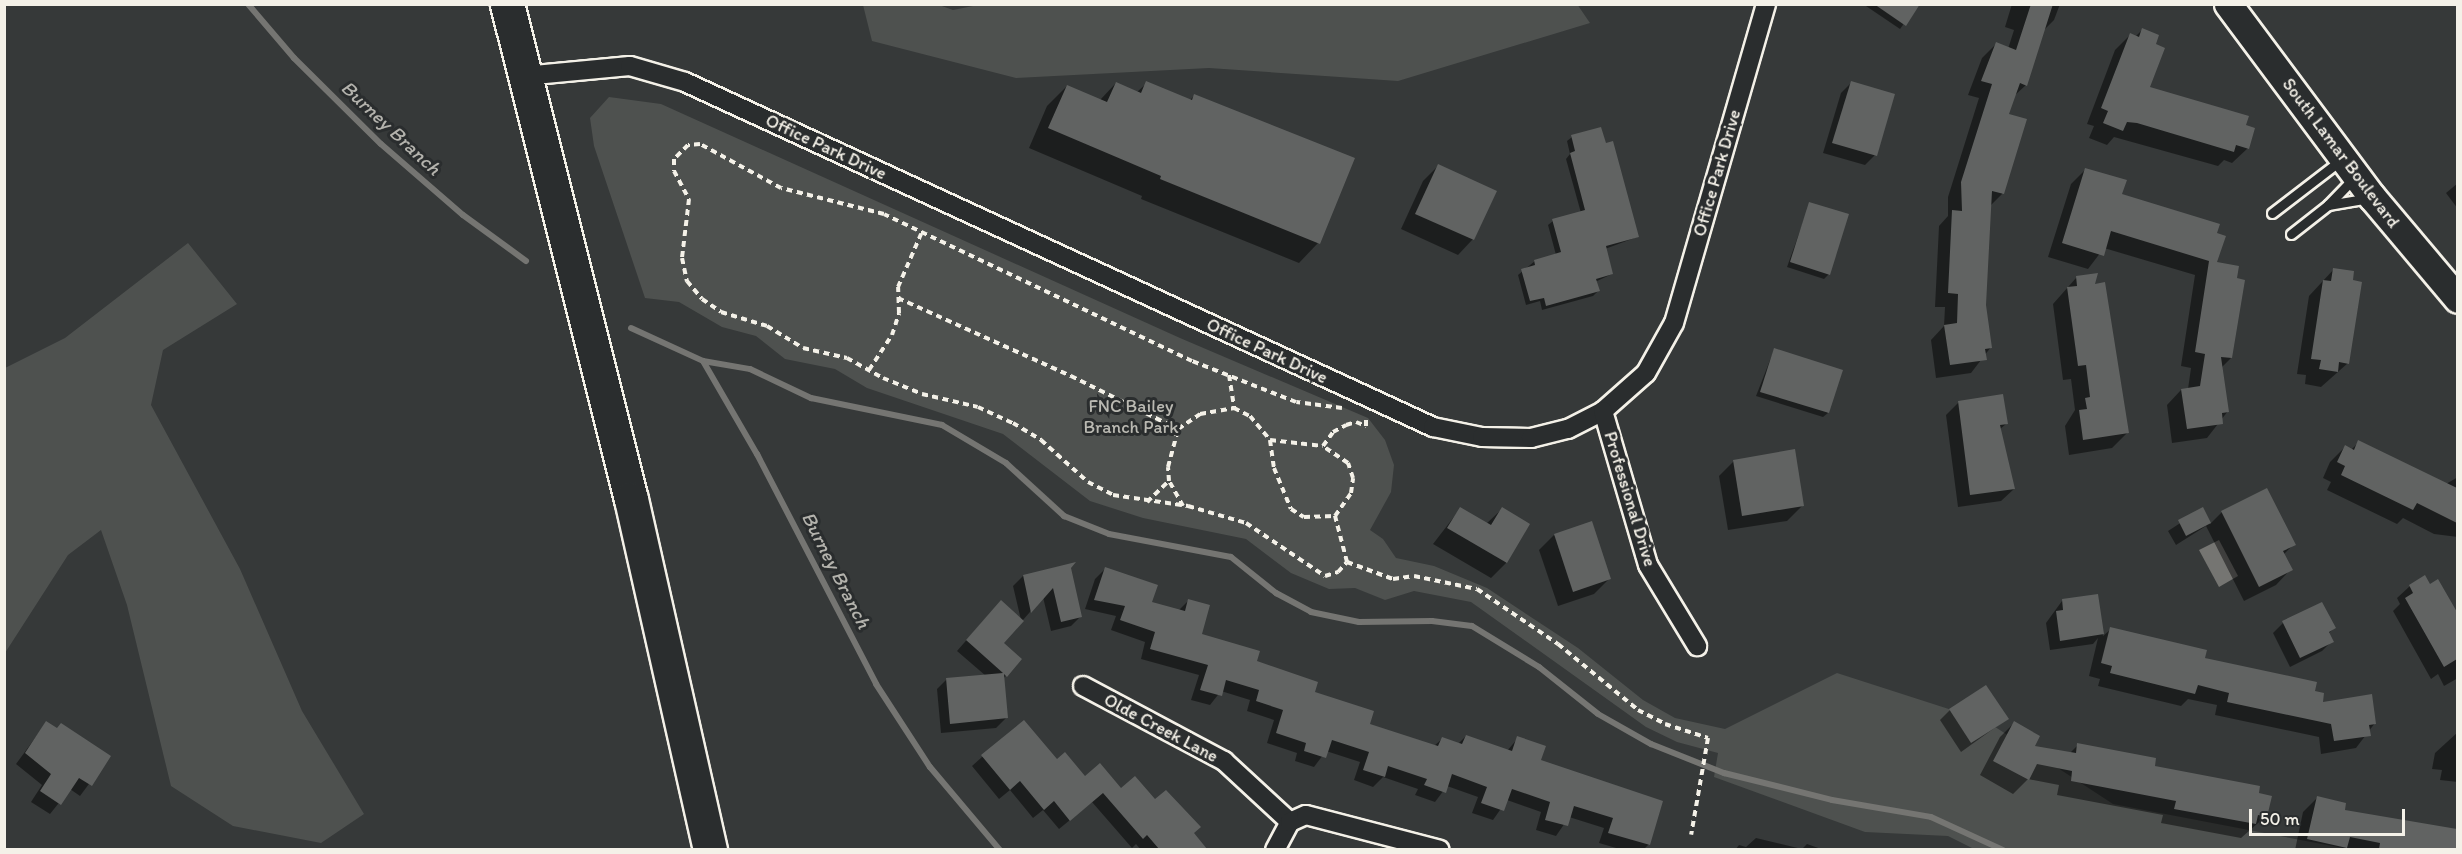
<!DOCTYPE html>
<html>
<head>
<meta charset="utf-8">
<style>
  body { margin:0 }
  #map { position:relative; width:2462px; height:854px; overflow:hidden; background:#363939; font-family:Itim,sans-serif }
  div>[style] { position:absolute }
  .green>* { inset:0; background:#4e514f }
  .water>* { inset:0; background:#757572 }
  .shadow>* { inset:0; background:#0007 }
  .stream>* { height:6px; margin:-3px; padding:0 3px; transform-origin:3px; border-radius:3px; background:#757572 }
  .building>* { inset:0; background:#616362 }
  .path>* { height:4px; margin-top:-2px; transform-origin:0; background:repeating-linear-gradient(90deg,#f4f1e8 0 6px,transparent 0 10.5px) }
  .roads { filter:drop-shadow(2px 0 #f4f1e8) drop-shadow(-2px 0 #f4f1e8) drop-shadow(0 2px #f4f1e8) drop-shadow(0 -2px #f4f1e8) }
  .lane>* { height:9px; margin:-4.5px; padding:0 4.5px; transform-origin:4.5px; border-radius:4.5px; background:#2a2d2e }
  .street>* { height:18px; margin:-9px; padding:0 9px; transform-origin:9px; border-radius:9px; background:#2a2d2e }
  .secondary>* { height:27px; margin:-13.5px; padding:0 13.5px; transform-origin:13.5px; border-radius:13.5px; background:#2a2d2e }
  .highway>* { height:33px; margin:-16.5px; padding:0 16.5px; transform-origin:16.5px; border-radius:16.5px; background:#2a2d2e }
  span { translate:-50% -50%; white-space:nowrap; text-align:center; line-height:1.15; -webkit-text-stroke:6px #2a2d2e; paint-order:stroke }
  .street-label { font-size:18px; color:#f4f1e8 }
  .park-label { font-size:18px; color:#bab9b2 }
  .water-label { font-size:20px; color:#b4b3ad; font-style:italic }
  .frame { position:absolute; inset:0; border:6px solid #f4f1e8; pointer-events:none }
  .scale { position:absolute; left:2249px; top:809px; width:156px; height:27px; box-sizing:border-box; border:3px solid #f4f1e8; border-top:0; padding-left:8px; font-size:18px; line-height:21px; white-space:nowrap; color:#f4f1e8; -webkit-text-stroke:4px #2a2d2e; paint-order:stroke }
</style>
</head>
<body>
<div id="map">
  <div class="green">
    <div style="clip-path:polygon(978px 5px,1577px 4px,1590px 23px,1398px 81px,1209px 68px,1016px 78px,872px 41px,863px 5px,939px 5px,953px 10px)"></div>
    <div style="clip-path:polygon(609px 97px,661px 104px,1180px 338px,1368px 418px,1385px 440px,1394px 465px,1391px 492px,1370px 530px,1383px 539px,1396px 558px,1434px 566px,1487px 588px,1578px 648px,1643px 700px,1675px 718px,1725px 729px,1837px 673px,1986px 721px,2113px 804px,2348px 849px,1974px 849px,1948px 836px,1865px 832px,1714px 777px,1718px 753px,1677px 742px,1646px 727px,1471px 602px,1414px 591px,1385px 600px,1355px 588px,1329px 589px,1291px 573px,1246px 539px,1143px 518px,1090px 501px,1003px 434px,867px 388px,835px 369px,785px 359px,756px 336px,722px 327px,679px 302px,645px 298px,594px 146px,590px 118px)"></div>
    <div style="clip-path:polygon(188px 243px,237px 304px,163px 350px,151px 405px,240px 569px,302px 711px,364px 814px,321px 843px,233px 826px,171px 786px,127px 605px,101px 530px,68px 555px,5px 653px,5px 368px,65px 338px)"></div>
  </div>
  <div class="water">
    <div style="clip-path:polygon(2219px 540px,2238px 576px,2219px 587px,2199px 550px)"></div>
  </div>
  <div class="shadow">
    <div style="clip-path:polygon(1863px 4px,1918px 4px,1900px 29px)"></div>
    <div style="clip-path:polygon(2012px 4px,2060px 4px,2054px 20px,2042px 32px,2026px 85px,2013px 97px,2007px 115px,2002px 194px,1990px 206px,1985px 305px,1991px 347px,1971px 373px,1936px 378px,1931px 340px,1944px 326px,1945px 307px,1935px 307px,1939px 226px,1948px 216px,1948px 197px,1979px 98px,1968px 95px,1982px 58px,1996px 44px,2008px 49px,2014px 30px,2005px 27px)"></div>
    <div style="clip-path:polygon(2142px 30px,2148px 88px,2244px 126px,2248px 148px,2232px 163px,2224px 160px,2218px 166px,2114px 137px,2107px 145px,2089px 138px,2094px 126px,2087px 124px,2115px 50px,2130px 35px,2135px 37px)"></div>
    <div style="clip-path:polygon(1116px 83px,1137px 92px,1147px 83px,1189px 101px,1195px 95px,1318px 243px,1299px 263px,1141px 199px,1142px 196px,1029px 148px,1047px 106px,1067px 86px,1100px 100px)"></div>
    <div style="clip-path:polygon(1851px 83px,1875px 155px,1865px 165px,1823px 153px,1841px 93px)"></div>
    <div style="clip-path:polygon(1572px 137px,1637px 237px,1605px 249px,1612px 274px,1595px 282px,1598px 291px,1593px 296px,1542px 310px,1540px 301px,1526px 305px,1518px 275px,1535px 261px,1556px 255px,1548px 225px,1553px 221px,1581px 213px,1566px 159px,1570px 154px,1567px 141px)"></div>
    <div style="clip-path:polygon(1438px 166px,1473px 239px,1458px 255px,1401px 229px,1423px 181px)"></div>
    <div style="clip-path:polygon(2085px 170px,2120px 195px,2215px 234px,2215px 263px,2231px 358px,2221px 368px,2228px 411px,2207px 438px,2172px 443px,2167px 405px,2181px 390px,2188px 389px,2191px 368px,2181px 366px,2195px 275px,2104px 248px,2088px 269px,2048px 257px,2071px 184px)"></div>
    <div style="clip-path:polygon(2458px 183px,2458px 209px,2446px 193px)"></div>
    <div style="clip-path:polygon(1810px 203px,1829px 274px,1824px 279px,1787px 267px)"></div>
    <div style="clip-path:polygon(2334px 269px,2348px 363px,2321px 387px,2305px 384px,2306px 375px,2297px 374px,2309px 296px)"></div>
    <div style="clip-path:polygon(2076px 278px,2093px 285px,2127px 433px,2112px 448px,2069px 455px,2065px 426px,2075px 410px,2071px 379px,2063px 380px,2053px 304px)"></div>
    <div style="clip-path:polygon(1774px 350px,1828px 413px,1823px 417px,1756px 396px)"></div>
    <div style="clip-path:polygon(1959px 402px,2006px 424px,1999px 430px,2014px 489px,2001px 501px,1958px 507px,1946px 415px)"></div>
    <div style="clip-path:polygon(2359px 442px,2446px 484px,2458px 477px,2458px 537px,2434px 534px,2403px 518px,2397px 524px,2327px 490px,2331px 482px,2323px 478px,2330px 462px,2345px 447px,2351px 450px)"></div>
    <div style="clip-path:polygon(1734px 461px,1803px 505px,1787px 521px,1728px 530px,1719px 476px)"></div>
    <div style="clip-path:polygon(1460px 509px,1486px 524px,1502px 509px,1528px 525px,1506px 563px,1491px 578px,1433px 544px)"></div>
    <div style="clip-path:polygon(2202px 509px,2210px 524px,2222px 512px,2294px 544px,2283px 555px,2291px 569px,2276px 585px,2244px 601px,2206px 526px,2176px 545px,2168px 531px)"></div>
    <div style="clip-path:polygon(1554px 535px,1609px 579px,1594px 594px,1558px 606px,1539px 550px)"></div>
    <div style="clip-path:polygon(1069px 567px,1081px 616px,1071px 626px,1051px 631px,1043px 597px,1002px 644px,1020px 660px,1003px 679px,1006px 718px,996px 728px,941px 733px,937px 689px,947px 679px,986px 676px,957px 651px,991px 612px,1021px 620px,1013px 586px,1023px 576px)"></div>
    <div style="clip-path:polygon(1105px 569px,1150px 603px,1178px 611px,1189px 600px,1200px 635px,1368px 725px,1434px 746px,1442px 739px,1458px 744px,1466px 736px,1507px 751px,1518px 738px,1539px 761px,1649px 844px,1643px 850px,1623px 850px,1599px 843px,1604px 828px,1569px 817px,1556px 836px,1536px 830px,1541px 812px,1507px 800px,1493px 820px,1472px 813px,1478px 797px,1447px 786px,1435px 802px,1415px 795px,1418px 789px,1383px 777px,1373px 787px,1354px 780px,1360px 762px,1326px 751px,1314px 767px,1295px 761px,1297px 753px,1267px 743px,1274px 720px,1247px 711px,1250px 700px,1221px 691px,1210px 705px,1191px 700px,1199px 675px,1141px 659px,1145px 642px,1111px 630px,1116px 616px,1085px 609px,1095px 579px)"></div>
    <div style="clip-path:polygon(2438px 581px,2458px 615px,2458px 678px,2444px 686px,2438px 674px,2431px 679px,2393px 611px,2400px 604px,2397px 598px,2410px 586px,2429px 586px)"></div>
    <div style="clip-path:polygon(2097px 596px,2103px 636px,2111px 629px,2313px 692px,2321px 703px,2375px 723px,2356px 748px,2321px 754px,2319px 737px,2215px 715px,2217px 705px,2188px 699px,2181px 706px,2098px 686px,2100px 679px,2089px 676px,2098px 638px,2093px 644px,2050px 650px,2046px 623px,2062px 601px)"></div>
    <div style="clip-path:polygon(2283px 623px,2334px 628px,2328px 634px,2332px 641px,2322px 651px,2290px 667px,2273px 633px)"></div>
    <div style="clip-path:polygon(1950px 710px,2007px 719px,1961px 752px,1940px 720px)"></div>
    <div style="clip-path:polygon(46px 723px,109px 757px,80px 796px,70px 789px,50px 814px,31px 802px,42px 785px,16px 764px)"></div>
    <div style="clip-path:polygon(2014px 723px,2033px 747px,2070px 753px,2078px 745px,2257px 795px,2266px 816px,2241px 838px,2161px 823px,2163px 815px,2057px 795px,2059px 785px,2028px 779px,2013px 794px,1980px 775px,2000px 737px)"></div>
    <div style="clip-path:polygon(2458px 732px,2458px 782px,2440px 780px,2442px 770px,2432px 769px,2435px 753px)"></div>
    <div style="clip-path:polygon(982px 757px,1056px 761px,1085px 778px,1155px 802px,1205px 850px,1141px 850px,1136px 844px,1132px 848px,1092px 802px,1059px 829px,1043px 810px,1033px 818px,1010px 790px,999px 799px,972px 766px)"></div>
    <div style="clip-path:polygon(2317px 798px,2343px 811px,2458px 830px,2458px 850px,2295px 850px,2303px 812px)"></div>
    <div style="clip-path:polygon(1756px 838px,1802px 849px,1807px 844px,1824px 850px,1735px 850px,1739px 845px,1746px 847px)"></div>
  </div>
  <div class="stream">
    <div style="left:248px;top:4px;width:71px;rotate:49.6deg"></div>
    <div style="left:294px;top:58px;width:122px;rotate:44.7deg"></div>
    <div style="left:381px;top:144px;width:108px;rotate:40.9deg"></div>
    <div style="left:463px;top:215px;width:78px;rotate:36.1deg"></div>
    <div style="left:631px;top:328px;width:79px;rotate:24.6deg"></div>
    <div style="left:703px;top:361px;width:48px;rotate:9.7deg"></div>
    <div style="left:750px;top:369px;width:68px;rotate:25.4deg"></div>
    <div style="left:811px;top:398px;width:134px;rotate:11.6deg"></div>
    <div style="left:942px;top:425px;width:74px;rotate:30.7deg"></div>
    <div style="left:1006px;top:463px;width:79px;rotate:42.4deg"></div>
    <div style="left:1064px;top:516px;width:48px;rotate:21.8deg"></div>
    <div style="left:1109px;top:534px;width:124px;rotate:10.7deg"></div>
    <div style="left:1231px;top:557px;width:58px;rotate:38.7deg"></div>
    <div style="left:1276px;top:593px;width:40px;rotate:28deg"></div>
    <div style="left:1311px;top:612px;width:49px;rotate:11.8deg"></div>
    <div style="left:1359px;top:622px;width:73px;rotate:-0.8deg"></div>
    <div style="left:1432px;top:621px;width:40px;rotate:7.1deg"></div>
    <div style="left:1472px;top:626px;width:79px;rotate:31.5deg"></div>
    <div style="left:1539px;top:667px;width:75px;rotate:38.5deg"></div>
    <div style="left:1598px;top:714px;width:61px;rotate:29.5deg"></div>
    <div style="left:1651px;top:744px;width:79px;rotate:21.7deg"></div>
    <div style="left:1724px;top:773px;width:111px;rotate:14deg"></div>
    <div style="left:1832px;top:800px;width:100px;rotate:9.7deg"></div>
    <div style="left:1931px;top:817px;width:79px;rotate:24.6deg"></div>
    <div style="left:703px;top:361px;width:108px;rotate:59.9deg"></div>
    <div style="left:757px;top:454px;width:259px;rotate:62.6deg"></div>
    <div style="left:876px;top:684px;width:99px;rotate:57deg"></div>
    <div style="left:930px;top:767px;width:109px;rotate:49.9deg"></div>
  </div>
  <div class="building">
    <div style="clip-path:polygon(1874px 4px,1920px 4px,1906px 26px)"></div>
    <div style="clip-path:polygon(2031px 4px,2053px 4px,2027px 86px,2020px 83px,2009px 114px,2027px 119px,2004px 194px,1992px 191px,1986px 305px,1992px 348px,1985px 349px,1987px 360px,1950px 365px,1944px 325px,1957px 323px,1958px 294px,1948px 293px,1952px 210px,1962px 211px,1961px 182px,1992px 84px,1981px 81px,1996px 42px,2016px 50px)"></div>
    <div style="clip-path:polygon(2142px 28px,2159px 35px,2156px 44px,2165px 48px,2150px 87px,2249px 116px,2246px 125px,2255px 128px,2249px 149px,2236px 145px,2234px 152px,2137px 123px,2127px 122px,2123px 131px,2103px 123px,2108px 111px,2101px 108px,2130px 33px,2139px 37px)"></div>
    <div style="clip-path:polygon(1146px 81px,1192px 100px,1194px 94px,1355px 158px,1320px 244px,1160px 179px,1161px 176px,1048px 128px,1067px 85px,1107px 102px,1116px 82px,1141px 93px)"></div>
    <div style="clip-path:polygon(1851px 81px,1895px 94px,1877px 156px,1832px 143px)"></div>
    <div style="clip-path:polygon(1601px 127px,1606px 143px,1613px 141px,1639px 237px,1606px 246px,1613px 274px,1596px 279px,1600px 291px,1546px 306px,1544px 298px,1530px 301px,1521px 269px,1535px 265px,1534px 260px,1561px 252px,1552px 219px,1585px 210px,1570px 153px,1575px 151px,1571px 135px)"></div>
    <div style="clip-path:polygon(1438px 164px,1497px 191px,1474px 240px,1415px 214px)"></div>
    <div style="clip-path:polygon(2085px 168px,2127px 180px,2122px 194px,2220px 224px,2217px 233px,2226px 236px,2217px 262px,2239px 266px,2237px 278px,2245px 280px,2232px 358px,2221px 357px,2229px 412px,2222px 413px,2223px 424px,2187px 429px,2181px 389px,2200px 386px,2205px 354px,2195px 352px,2209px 261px,2111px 231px,2104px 256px,2062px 243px)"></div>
    <div style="clip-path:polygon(1809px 202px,1849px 214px,1830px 275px,1790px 262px)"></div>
    <div style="clip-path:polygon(2333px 268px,2354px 271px,2353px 280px,2362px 282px,2349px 364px,2339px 362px,2338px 372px,2319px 369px,2321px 360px,2311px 359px,2323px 280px,2331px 281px)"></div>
    <div style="clip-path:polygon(2098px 273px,2095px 284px,2105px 282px,2129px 433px,2083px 440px,2079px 410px,2087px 409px,2085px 398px,2090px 397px,2086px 365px,2078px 366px,2067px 287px,2077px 286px,2076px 276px)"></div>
    <div style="clip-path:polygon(1774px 348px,1843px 370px,1829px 413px,1760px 392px)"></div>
    <div style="clip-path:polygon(2003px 394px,2008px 424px,2000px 425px,2015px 489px,1970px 495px,1958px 401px)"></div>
    <div style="clip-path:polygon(2358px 440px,2457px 488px,2457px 523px,2417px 503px,2413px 510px,2341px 475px,2345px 466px,2337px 462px,2345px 445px,2354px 450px)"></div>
    <div style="clip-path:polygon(1795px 449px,1804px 506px,1742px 516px,1733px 460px)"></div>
    <div style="clip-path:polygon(2267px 488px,2296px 545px,2283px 551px,2293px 570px,2259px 587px,2221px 511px)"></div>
    <div style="clip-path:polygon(1460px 507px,1491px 525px,1502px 507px,1530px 524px,1507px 563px,1447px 528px)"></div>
    <div style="clip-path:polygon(2203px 507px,2211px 523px,2186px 536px,2178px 520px)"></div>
    <div style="clip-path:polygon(1592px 521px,1611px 579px,1573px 592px,1554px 534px)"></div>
    <div style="clip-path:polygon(1076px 562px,1071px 568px,1082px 617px,1061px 622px,1053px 588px,1031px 613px,1023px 575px)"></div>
    <div style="clip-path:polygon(1105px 567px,1158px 585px,1152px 602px,1185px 611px,1188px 599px,1210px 605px,1202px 634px,1260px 651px,1257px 661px,1318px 682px,1315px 692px,1374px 711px,1370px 724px,1438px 746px,1442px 737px,1462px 744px,1466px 735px,1512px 751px,1517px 736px,1546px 746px,1541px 760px,1663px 801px,1650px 845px,1608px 833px,1613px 818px,1574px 806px,1568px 826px,1545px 820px,1550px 802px,1512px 789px,1504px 811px,1481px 803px,1487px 787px,1452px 774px,1446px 793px,1424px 785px,1427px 779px,1388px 766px,1385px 777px,1363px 770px,1369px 752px,1332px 740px,1326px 758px,1304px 751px,1306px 743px,1276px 733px,1283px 710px,1256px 701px,1259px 690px,1226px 680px,1222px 696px,1200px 690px,1208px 665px,1150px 649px,1155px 632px,1120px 620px,1125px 606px,1094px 600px)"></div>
    <div style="clip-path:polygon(2425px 575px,2430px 584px,2438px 579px,2457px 612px,2457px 659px,2444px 667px,2405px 598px,2413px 593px,2409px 585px)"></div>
    <div style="clip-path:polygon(2098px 594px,2104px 634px,2060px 641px,2056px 611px,2063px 610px,2062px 599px)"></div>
    <div style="clip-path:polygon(1001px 600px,1024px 621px,1004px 643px,1022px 659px,1007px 677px,1004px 674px,1008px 718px,950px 724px,946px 678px,1003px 673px,966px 640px)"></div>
    <div style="clip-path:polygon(2322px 602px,2336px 628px,2329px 632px,2334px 642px,2300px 658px,2282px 621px)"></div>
    <div style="clip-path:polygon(2110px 627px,2207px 650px,2205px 658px,2317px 682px,2315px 691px,2324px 693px,2323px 702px,2372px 694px,2376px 724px,2369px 725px,2371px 736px,2334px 741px,2331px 724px,2227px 702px,2229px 693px,2198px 685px,2195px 694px,2110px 673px,2112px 666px,2101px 663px)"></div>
    <div style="clip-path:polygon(1986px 685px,2009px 719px,1971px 743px,1949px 709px)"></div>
    <div style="clip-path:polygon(1024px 720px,1057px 759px,1065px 752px,1085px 776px,1100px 763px,1121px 788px,1135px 776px,1155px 799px,1166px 790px,1201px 827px,1194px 833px,1207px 849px,1159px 849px,1147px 835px,1143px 839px,1103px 793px,1070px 821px,1054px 801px,1044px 810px,1020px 781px,1010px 790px,981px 755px)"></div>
    <div style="clip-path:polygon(46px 721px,57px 728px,61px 723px,111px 756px,92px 786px,79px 778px,61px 805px,40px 791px,51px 774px,25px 753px)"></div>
    <div style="clip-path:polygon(2014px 721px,2040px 736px,2035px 746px,2076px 753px,2077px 743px,2156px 758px,2155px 766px,2260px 786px,2259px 793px,2272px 796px,2267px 817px,2258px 815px,2256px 824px,2174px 809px,2176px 801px,2071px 781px,2072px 771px,2037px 764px,2029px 780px,1993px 761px)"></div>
    <div style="clip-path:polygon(2317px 796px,2346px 803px,2345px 810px,2457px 829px,2457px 849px,2379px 849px,2380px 843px,2350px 837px,2347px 848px,2307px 839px)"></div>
  </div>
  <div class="path">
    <div style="left:898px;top:298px;width:190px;rotate:24.3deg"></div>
    <div style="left:1071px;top:376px;width:119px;rotate:26.4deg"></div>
    <div style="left:869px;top:370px;width:42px;rotate:-56.7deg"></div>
    <div style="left:892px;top:335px;width:23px;rotate:-72deg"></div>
    <div style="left:899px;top:313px;width:26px;rotate:-92deg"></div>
    <div style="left:898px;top:287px;width:58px;rotate:-66.5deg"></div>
    <div style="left:1229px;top:375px;width:33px;rotate:81deg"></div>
    <div style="left:1234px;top:408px;width:18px;rotate:27deg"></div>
    <div style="left:1250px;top:416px;width:31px;rotate:50deg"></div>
    <div style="left:1270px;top:440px;width:28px;rotate:82deg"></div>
    <div style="left:1274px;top:468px;width:44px;rotate:67.5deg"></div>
    <div style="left:1291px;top:509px;width:15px;rotate:32deg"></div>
    <div style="left:1304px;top:517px;width:31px;rotate:-2deg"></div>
    <div style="left:1342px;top:408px;width:46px;rotate:-172.6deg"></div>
    <div style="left:1296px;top:402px;width:112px;rotate:-158.5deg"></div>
    <div style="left:1192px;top:361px;width:341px;rotate:-154.5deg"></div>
    <div style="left:884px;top:214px;width:106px;rotate:-165.8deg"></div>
    <div style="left:781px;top:188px;width:92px;rotate:-151.5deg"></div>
    <div style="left:700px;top:144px;width:12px;rotate:175deg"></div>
    <div style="left:688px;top:145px;width:20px;rotate:135deg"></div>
    <div style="left:674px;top:159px;width:12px;rotate:90deg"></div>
    <div style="left:674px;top:171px;width:32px;rotate:62deg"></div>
    <div style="left:689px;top:199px;width:59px;rotate:96.8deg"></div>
    <div style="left:682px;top:258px;width:24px;rotate:78deg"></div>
    <div style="left:687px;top:281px;width:23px;rotate:50deg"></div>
    <div style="left:702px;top:299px;width:23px;rotate:34deg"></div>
    <div style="left:721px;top:312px;width:48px;rotate:16.9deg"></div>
    <div style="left:767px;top:326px;width:42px;rotate:31.4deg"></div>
    <div style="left:803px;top:348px;width:45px;rotate:12.8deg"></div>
    <div style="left:847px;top:358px;width:41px;rotate:29.1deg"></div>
    <div style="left:883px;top:378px;width:42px;rotate:22.3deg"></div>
    <div style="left:922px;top:394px;width:57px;rotate:13.1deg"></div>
    <div style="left:978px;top:407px;width:38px;rotate:25deg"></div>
    <div style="left:1013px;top:423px;width:33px;rotate:31deg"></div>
    <div style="left:1041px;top:440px;width:63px;rotate:41.8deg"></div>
    <div style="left:1088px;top:482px;width:28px;rotate:27deg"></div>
    <div style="left:1113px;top:495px;width:76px;rotate:8.3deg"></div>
    <div style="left:1188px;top:506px;width:60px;rotate:16.3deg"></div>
    <div style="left:1246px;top:523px;width:95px;rotate:33.9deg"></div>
    <div style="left:1325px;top:576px;width:14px;rotate:-17deg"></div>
    <div style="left:1338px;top:572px;width:13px;rotate:-48deg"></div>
    <div style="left:1347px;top:562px;width:49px;rotate:20.3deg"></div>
    <div style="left:1393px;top:579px;width:21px;rotate:-8deg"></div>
    <div style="left:1414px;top:576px;width:64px;rotate:11.7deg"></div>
    <div style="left:1477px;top:589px;width:98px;rotate:34.2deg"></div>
    <div style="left:1558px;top:644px;width:104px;rotate:39.5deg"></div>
    <div style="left:1638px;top:710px;width:30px;rotate:27deg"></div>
    <div style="left:1665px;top:724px;width:45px;rotate:18deg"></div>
    <div style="left:1708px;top:738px;width:98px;rotate:99.9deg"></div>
    <div style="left:1270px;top:440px;width:53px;rotate:6.5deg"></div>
    <div style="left:1147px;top:502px;width:30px;rotate:-44deg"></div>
    <div style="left:1183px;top:506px;width:29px;rotate:-119deg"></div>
    <div style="left:1169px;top:481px;width:14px;rotate:-94deg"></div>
    <div style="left:1168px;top:467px;width:39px;rotate:-75deg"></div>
    <div style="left:1178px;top:429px;width:27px;rotate:-34deg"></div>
    <div style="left:1200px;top:414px;width:35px;rotate:-10deg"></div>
    <div style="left:1347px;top:562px;width:48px;rotate:-104.6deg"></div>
    <div style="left:1335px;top:516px;width:28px;rotate:-55deg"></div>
    <div style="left:1351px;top:493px;width:15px;rotate:-82deg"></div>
    <div style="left:1353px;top:478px;width:16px;rotate:-108deg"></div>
    <div style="left:1348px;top:463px;width:30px;rotate:-146deg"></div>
    <div style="left:1323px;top:446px;width:17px;rotate:-54deg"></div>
    <div style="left:1333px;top:432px;width:15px;rotate:-28deg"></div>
    <div style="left:1346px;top:425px;width:10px;rotate:-17deg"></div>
    <div style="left:1356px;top:422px;width:11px;rotate:22deg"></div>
    <div style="left:1366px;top:426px;width:9px;rotate:-90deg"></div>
  </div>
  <div class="roads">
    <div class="lane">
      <div style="left:2328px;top:205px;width:43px;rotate:-9.5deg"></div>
      <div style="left:2272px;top:213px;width:87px;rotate:-37.5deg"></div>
      <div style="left:2291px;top:234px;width:47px;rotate:-38.1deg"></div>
      <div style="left:2328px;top:205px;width:37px;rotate:-46deg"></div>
    </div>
    <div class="street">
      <div style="left:524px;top:76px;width:106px;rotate:-5.4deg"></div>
      <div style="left:630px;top:66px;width:57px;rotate:16.2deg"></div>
      <div style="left:685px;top:82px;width:824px;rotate:24.76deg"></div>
      <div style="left:1433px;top:427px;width:50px;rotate:11.5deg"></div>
      <div style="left:1482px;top:437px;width:49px;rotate:1.2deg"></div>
      <div style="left:1531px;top:438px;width:38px;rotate:-14deg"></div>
      <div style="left:1568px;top:429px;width:39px;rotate:-27deg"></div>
      <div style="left:1603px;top:411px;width:57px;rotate:-41.5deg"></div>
      <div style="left:1646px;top:373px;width:57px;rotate:-60.8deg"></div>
      <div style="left:1674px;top:323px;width:332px;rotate:-73.9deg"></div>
      <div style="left:1603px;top:411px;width:160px;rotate:73.7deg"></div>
      <div style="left:1648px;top:565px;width:95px;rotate:58.8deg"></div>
      <div style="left:1083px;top:686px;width:160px;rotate:28deg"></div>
      <div style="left:1224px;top:761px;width:90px;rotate:42.7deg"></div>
      <div style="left:1275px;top:850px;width:32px;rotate:-62deg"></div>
      <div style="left:1290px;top:822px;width:17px;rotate:-24deg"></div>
      <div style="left:1306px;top:815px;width:138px;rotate:14.6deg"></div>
    </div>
    <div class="secondary">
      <div style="left:2228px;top:4px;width:241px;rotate:53.3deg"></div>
      <div style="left:2372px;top:197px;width:133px;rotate:49.9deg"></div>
    </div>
    <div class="highway">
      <div style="left:507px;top:4px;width:510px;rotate:75.94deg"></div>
      <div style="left:631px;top:499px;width:360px;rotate:77.3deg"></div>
    </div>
  </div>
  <div class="street-label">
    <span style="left:826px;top:147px;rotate:25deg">Office Park Drive</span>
    <span style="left:2341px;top:153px;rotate:53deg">South Lamar Boulevard</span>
    <span style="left:1717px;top:173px;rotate:-74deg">Office Park Drive</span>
    <span style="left:1267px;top:351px;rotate:25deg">Office Park Drive</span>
    <span style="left:1630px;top:499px;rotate:73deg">Professional Drive</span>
    <span style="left:1161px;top:728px;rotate:28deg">Olde Creek Lane</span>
  </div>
  <div class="park-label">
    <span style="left:1131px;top:417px">FNC Bailey<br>Branch Park</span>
  </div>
  <div class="water-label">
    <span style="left:391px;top:128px;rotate:43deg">Burney Branch</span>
    <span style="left:836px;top:570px;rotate:63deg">Burney Branch</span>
  </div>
  <div class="frame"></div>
  <div class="scale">50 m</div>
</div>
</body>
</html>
